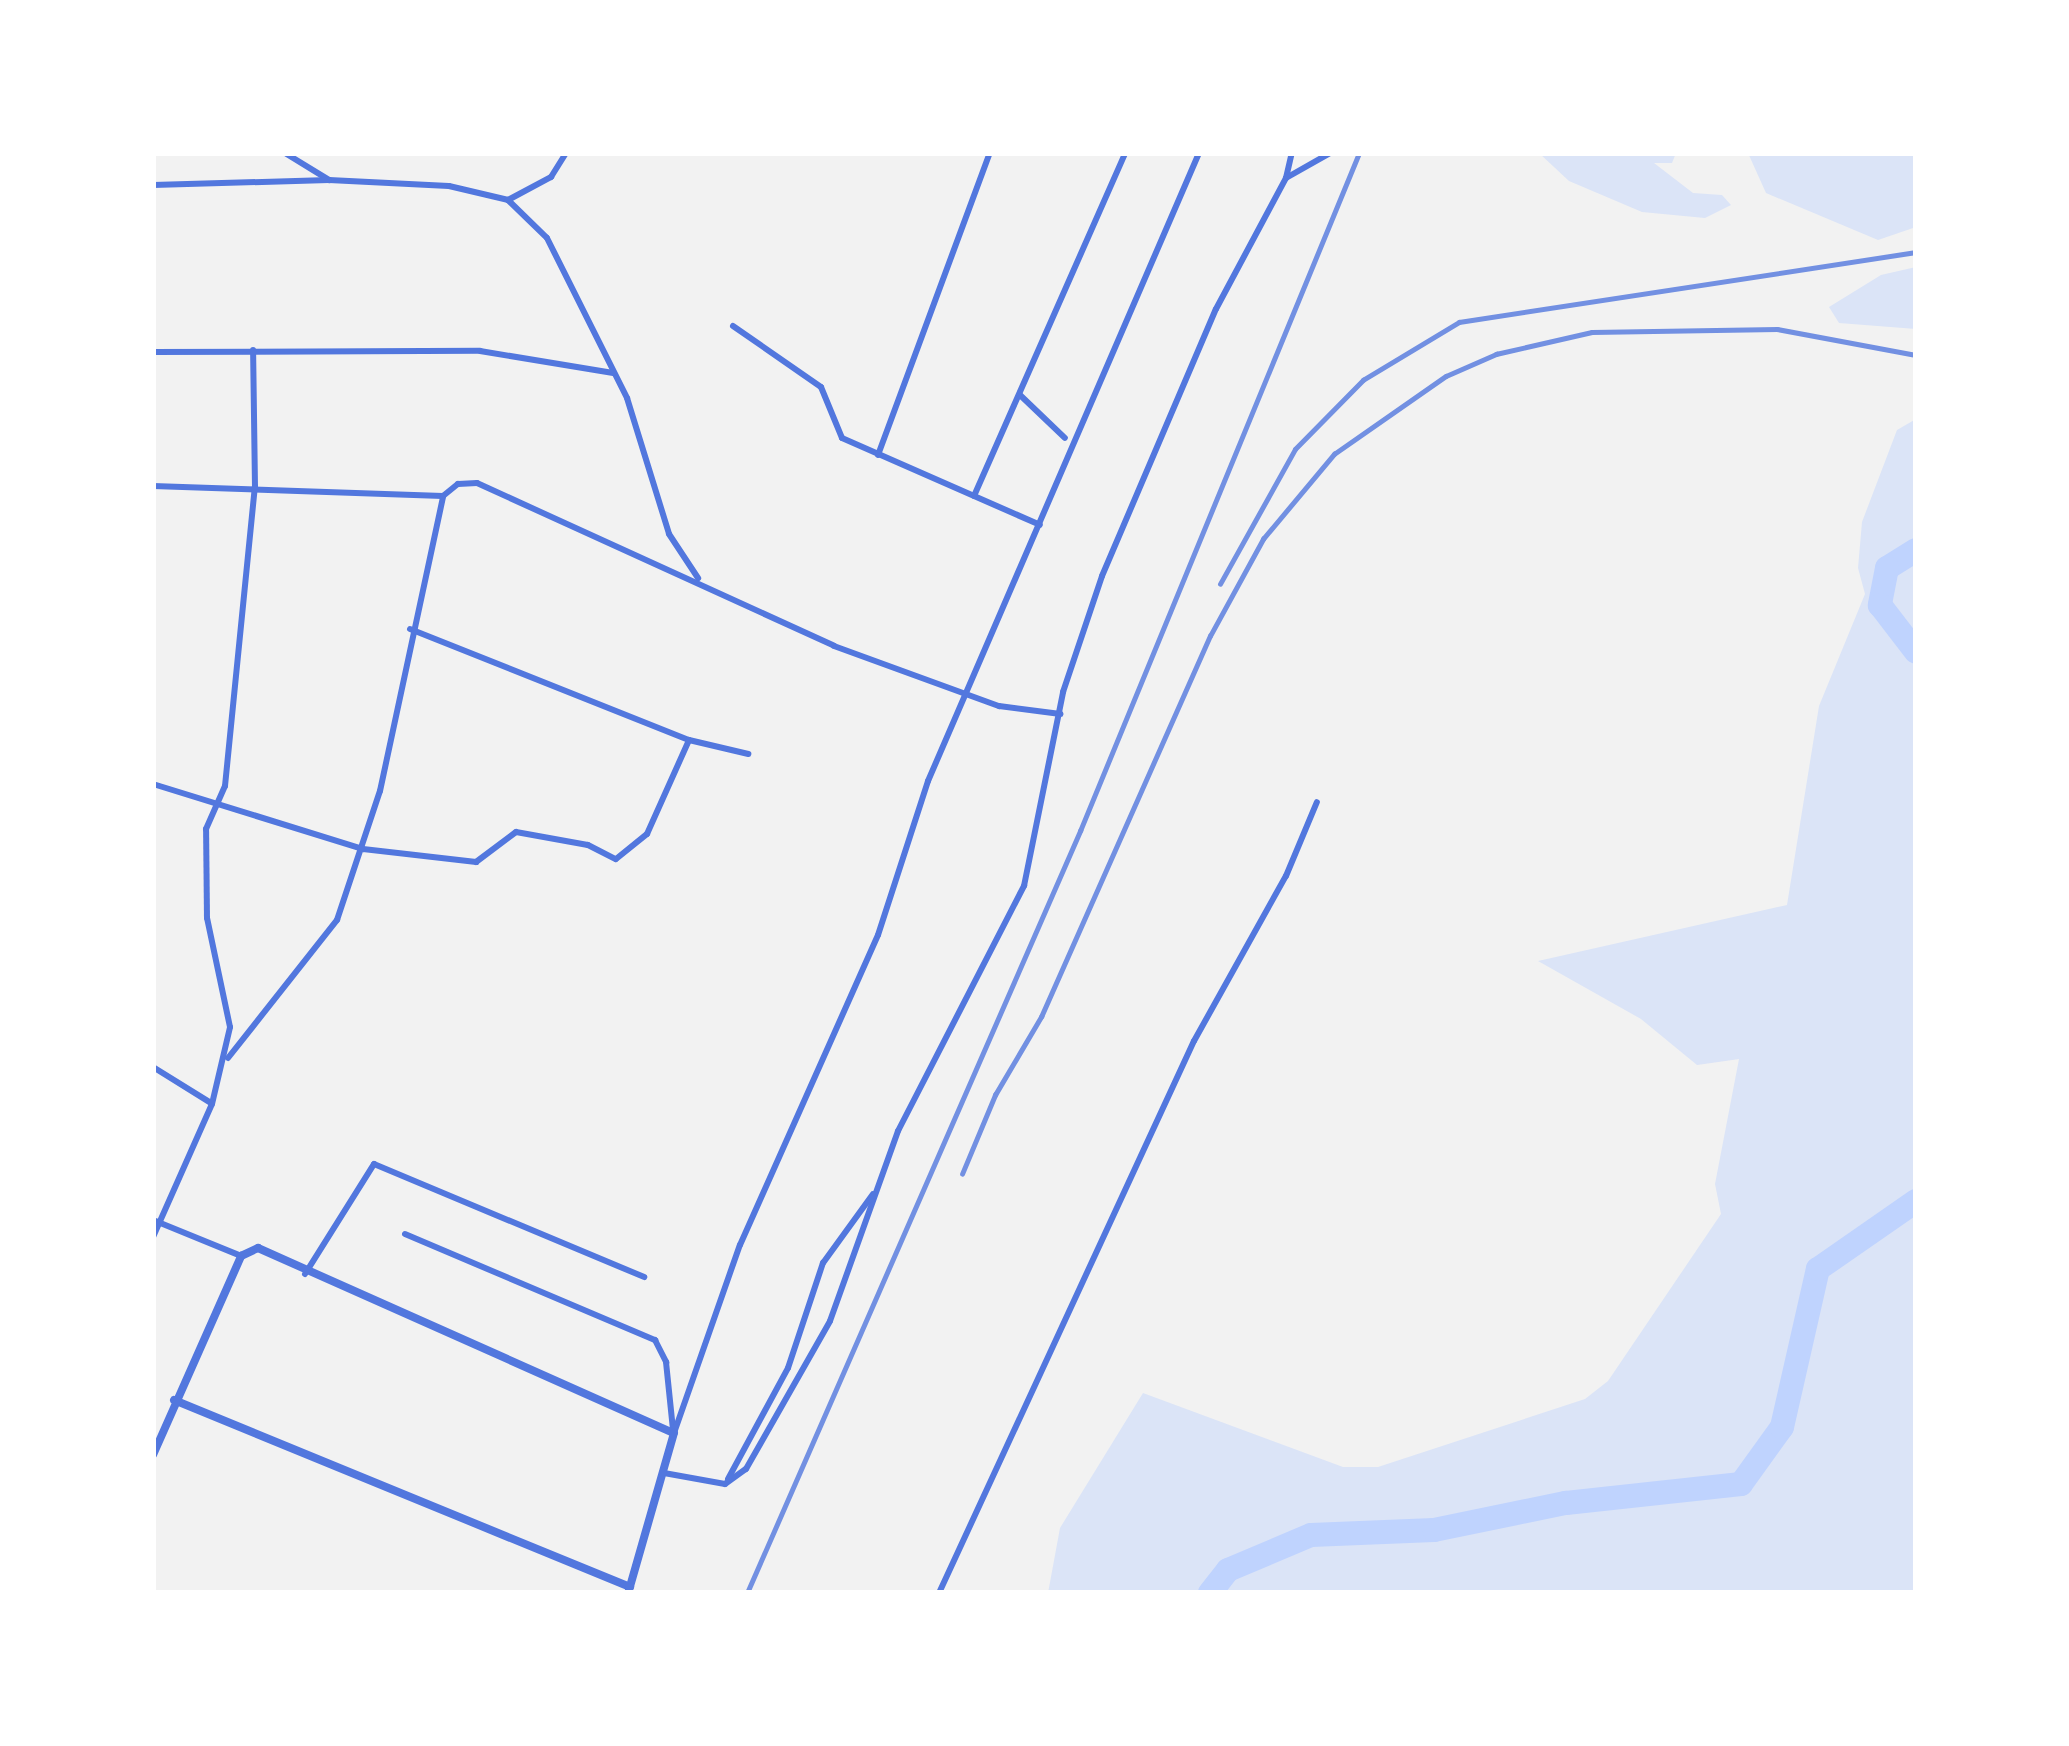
<!DOCTYPE html>
<html>
<head>
<meta charset="utf-8">
<style>
  body { margin:0 }
  #map { position:relative; width:2069px; height:1746px; overflow:hidden; background:#f2f2f2; font-family:Inter,sans-serif }
  div>[style] { position:absolute }
  .green>* { inset:0; background:#dbe4f7 }
  .river>* { height:24px; margin:-12px; padding:0 12px; transform-origin:12px; border-radius:12px; background:#bfd3fe }
  .minor>* { height:6px; margin:-3px; padding:0 3px; transform-origin:3px; border-radius:3px; background:#5277de }
  .tertiary>* { height:8px; margin:-4px; padding:0 4px; transform-origin:4px; border-radius:4px; background:#5277de }
  .rail>* { height:4.5px; margin:-2.25px; padding:0 2.25px; transform-origin:2.25px; border-radius:2.25px; background:#7290e2 }
  span { translate:-50% -50%; white-space:nowrap; text-align:center; line-height:1.15; -webkit-text-stroke:12px #fff; paint-order:stroke }
  .frame { position:absolute; inset:0; border:156px solid #fff; pointer-events:none }
</style>
</head>
<body>
<div id="map">
  <div class="green">
    <div style="clip-path:polygon(1539px 153px,1676px 153px,1672px 163px,1654px 163px,1693px 193px,1722px 195px,1731px 205px,1705px 218px,1642px 212px,1569px 181px)"></div>
    <div style="clip-path:polygon(1748px 153px,1916px 153px,1916px 227px,1878px 240px,1766px 193px)"></div>
    <div style="clip-path:polygon(1916px 267px,1916px 329px,1839px 323px,1829px 307px,1881px 275px)"></div>
    <div style="clip-path:polygon(1916px 419px,1916px 1593px,1048px 1593px,1060px 1528px,1143px 1393px,1343px 1467px,1378px 1467px,1585px 1399px,1608px 1381px,1721px 1214px,1715px 1184px,1739px 1059px,1697px 1065px,1641px 1019px,1538px 961px,1787px 905px,1819px 706px,1865px 594px,1858px 568px,1862px 522px,1897px 430px)"></div>
  </div>
  <div class="river">
    <div style="left:1916px;top:550px;width:34px;rotate:148deg"></div>
    <div style="left:1887px;top:568px;width:38px;rotate:101deg"></div>
    <div style="left:1880px;top:605px;width:59px;rotate:52.5deg"></div>
    <div style="left:1210px;top:1593px;width:29px;rotate:-52deg"></div>
    <div style="left:1228px;top:1570px;width:90px;rotate:-22.9deg"></div>
    <div style="left:1311px;top:1535px;width:123px;rotate:-2.3deg"></div>
    <div style="left:1434px;top:1530px;width:135px;rotate:-11.6deg"></div>
    <div style="left:1566px;top:1503px;width:176px;rotate:-6.2deg"></div>
    <div style="left:1741px;top:1484px;width:70px;rotate:-54.3deg"></div>
    <div style="left:1782px;top:1427px;width:162px;rotate:-77.2deg"></div>
    <div style="left:1818px;top:1269px;width:119px;rotate:-34.8deg"></div>
  </div>
  <div class="minor">
    <div style="left:285px;top:153px;width:52px;rotate:31.5deg"></div>
    <div style="left:329px;top:180px;width:120px;rotate:2.9deg"></div>
    <div style="left:449px;top:186px;width:61px;rotate:13.3deg"></div>
    <div style="left:508px;top:200px;width:54px;rotate:44.3deg"></div>
    <div style="left:547px;top:238px;width:179px;rotate:63.4deg"></div>
    <div style="left:627px;top:398px;width:142px;rotate:72.8deg"></div>
    <div style="left:669px;top:534px;width:53px;rotate:56.6deg"></div>
    <div style="left:1286px;top:178px;width:26px;rotate:-77deg"></div>
    <div style="left:153px;top:185px;width:176px;rotate:-1.6deg"></div>
    <div style="left:508px;top:200px;width:49px;rotate:-28.1deg"></div>
    <div style="left:551px;top:177px;width:28px;rotate:-58deg"></div>
    <div style="left:733px;top:326px;width:107px;rotate:34.7deg"></div>
    <div style="left:821px;top:387px;width:55px;rotate:67.6deg"></div>
    <div style="left:842px;top:438px;width:216px;rotate:23.7deg"></div>
    <div style="left:153px;top:352px;width:327px;rotate:-0.2deg"></div>
    <div style="left:480px;top:351px;width:135px;rotate:9.4deg"></div>
    <div style="left:1020px;top:395px;width:62px;rotate:43.7deg"></div>
    <div style="left:878px;top:455px;width:322px;rotate:-69.7deg"></div>
    <div style="left:153px;top:486px;width:290px;rotate:2deg"></div>
    <div style="left:443px;top:496px;width:19px;rotate:-39deg"></div>
    <div style="left:458px;top:484px;width:19px;rotate:-3deg"></div>
    <div style="left:477px;top:483px;width:392px;rotate:24.5deg"></div>
    <div style="left:834px;top:646px;width:176px;rotate:20deg"></div>
    <div style="left:999px;top:706px;width:62px;rotate:7.5deg"></div>
    <div style="left:974px;top:496px;width:375px;rotate:-66.2deg"></div>
    <div style="left:410px;top:629px;width:300px;rotate:21.7deg"></div>
    <div style="left:689px;top:740px;width:61px;rotate:13.3deg"></div>
    <div style="left:153px;top:784px;width:220px;rotate:17.2deg"></div>
    <div style="left:363px;top:849px;width:114px;rotate:6.6deg"></div>
    <div style="left:476px;top:862px;width:50px;rotate:-36.9deg"></div>
    <div style="left:516px;top:832px;width:73px;rotate:10.2deg"></div>
    <div style="left:588px;top:845px;width:31px;rotate:27deg"></div>
    <div style="left:616px;top:859px;width:40px;rotate:-39deg"></div>
    <div style="left:647px;top:834px;width:103px;rotate:-65.9deg"></div>
    <div style="left:228px;top:1058px;width:176px;rotate:-51.7deg"></div>
    <div style="left:337px;top:920px;width:136px;rotate:-71.6deg"></div>
    <div style="left:380px;top:791px;width:302px;rotate:-77.9deg"></div>
    <div style="left:153px;top:1067px;width:68px;rotate:31.8deg"></div>
    <div style="left:153px;top:1220px;width:95px;rotate:22.2deg"></div>
    <div style="left:405px;top:1234px;width:272px;rotate:23deg"></div>
    <div style="left:655px;top:1340px;width:25px;rotate:63deg"></div>
    <div style="left:666px;top:1362px;width:68px;rotate:84.1deg"></div>
    <div style="left:153px;top:1237px;width:145px;rotate:-66.1deg"></div>
    <div style="left:212px;top:1104px;width:79px;rotate:-76.8deg"></div>
    <div style="left:230px;top:1027px;width:111px;rotate:-101.9deg"></div>
    <div style="left:207px;top:918px;width:89px;rotate:-90.6deg"></div>
    <div style="left:206px;top:829px;width:47px;rotate:-66.2deg"></div>
    <div style="left:225px;top:786px;width:301px;rotate:-84.3deg"></div>
    <div style="left:255px;top:487px;width:137px;rotate:-90.8deg"></div>
    <div style="left:305px;top:1274px;width:130px;rotate:-57.9deg"></div>
    <div style="left:374px;top:1164px;width:293px;rotate:22.7deg"></div>
    <div style="left:674px;top:1433px;width:199px;rotate:-70.7deg"></div>
    <div style="left:740px;top:1245px;width:339px;rotate:-66deg"></div>
    <div style="left:878px;top:935px;width:162px;rotate:-72deg"></div>
    <div style="left:928px;top:781px;width:684px;rotate:-66.66deg"></div>
    <div style="left:664px;top:1473px;width:62px;rotate:10.2deg"></div>
    <div style="left:725px;top:1484px;width:26px;rotate:-36deg"></div>
    <div style="left:746px;top:1469px;width:170px;rotate:-60.4deg"></div>
    <div style="left:830px;top:1321px;width:202px;rotate:-70.3deg"></div>
    <div style="left:898px;top:1131px;width:276px;rotate:-62.8deg"></div>
    <div style="left:1024px;top:886px;width:198px;rotate:-78.6deg"></div>
    <div style="left:1063px;top:692px;width:122px;rotate:-71.4deg"></div>
    <div style="left:1102px;top:576px;width:290px;rotate:-66.9deg"></div>
    <div style="left:1216px;top:309px;width:149px;rotate:-61.9deg"></div>
    <div style="left:1286px;top:178px;width:51px;rotate:-29.6deg"></div>
    <div style="left:728px;top:1479px;width:126px;rotate:-61.6deg"></div>
    <div style="left:788px;top:1368px;width:111px;rotate:-71.6deg"></div>
    <div style="left:823px;top:1263px;width:85px;rotate:-54.1deg"></div>
    <div style="left:939px;top:1593px;width:608px;rotate:-65.21deg"></div>
    <div style="left:1194px;top:1041px;width:189px;rotate:-60.9deg"></div>
    <div style="left:1286px;top:876px;width:80px;rotate:-67.3deg"></div>
  </div>
  <div class="tertiary">
    <div style="left:174px;top:1400px;width:493px;rotate:22.3deg"></div>
    <div style="left:153px;top:1455px;width:218px;rotate:-66.1deg"></div>
    <div style="left:241px;top:1256px;width:19px;rotate:-25deg"></div>
    <div style="left:258px;top:1248px;width:455px;rotate:24deg"></div>
    <div style="left:674px;top:1433px;width:166px;rotate:106deg"></div>
  </div>
  <div class="rail">
    <div style="left:1220px;top:584px;width:154px;rotate:-60.9deg"></div>
    <div style="left:1295px;top:449px;width:97px;rotate:-45.4deg"></div>
    <div style="left:1363px;top:380px;width:112px;rotate:-31.1deg"></div>
    <div style="left:1459px;top:322px;width:462px;rotate:-8.7deg"></div>
    <div style="left:962px;top:1174px;width:86px;rotate:-67.3deg"></div>
    <div style="left:995px;top:1095px;width:91px;rotate:-59.5deg"></div>
    <div style="left:1041px;top:1017px;width:417px;rotate:-66.1deg"></div>
    <div style="left:1210px;top:636px;width:111px;rotate:-61.3deg"></div>
    <div style="left:1263px;top:539px;width:111px;rotate:-50.1deg"></div>
    <div style="left:1334px;top:454px;width:136px;rotate:-34.9deg"></div>
    <div style="left:1446px;top:376px;width:55px;rotate:-23.7deg"></div>
    <div style="left:1496px;top:354px;width:98px;rotate:-12.9deg"></div>
    <div style="left:1592px;top:332px;width:185px;rotate:-0.9deg"></div>
    <div style="left:1777px;top:329px;width:141px;rotate:10.6deg"></div>
    <div style="left:747px;top:1593px;width:832px;rotate:-66.39deg"></div>
    <div style="left:1080px;top:831px;width:733px;rotate:-67.63deg"></div>
  </div>
  <div class="frame"></div>
</div>
</body>
</html>
